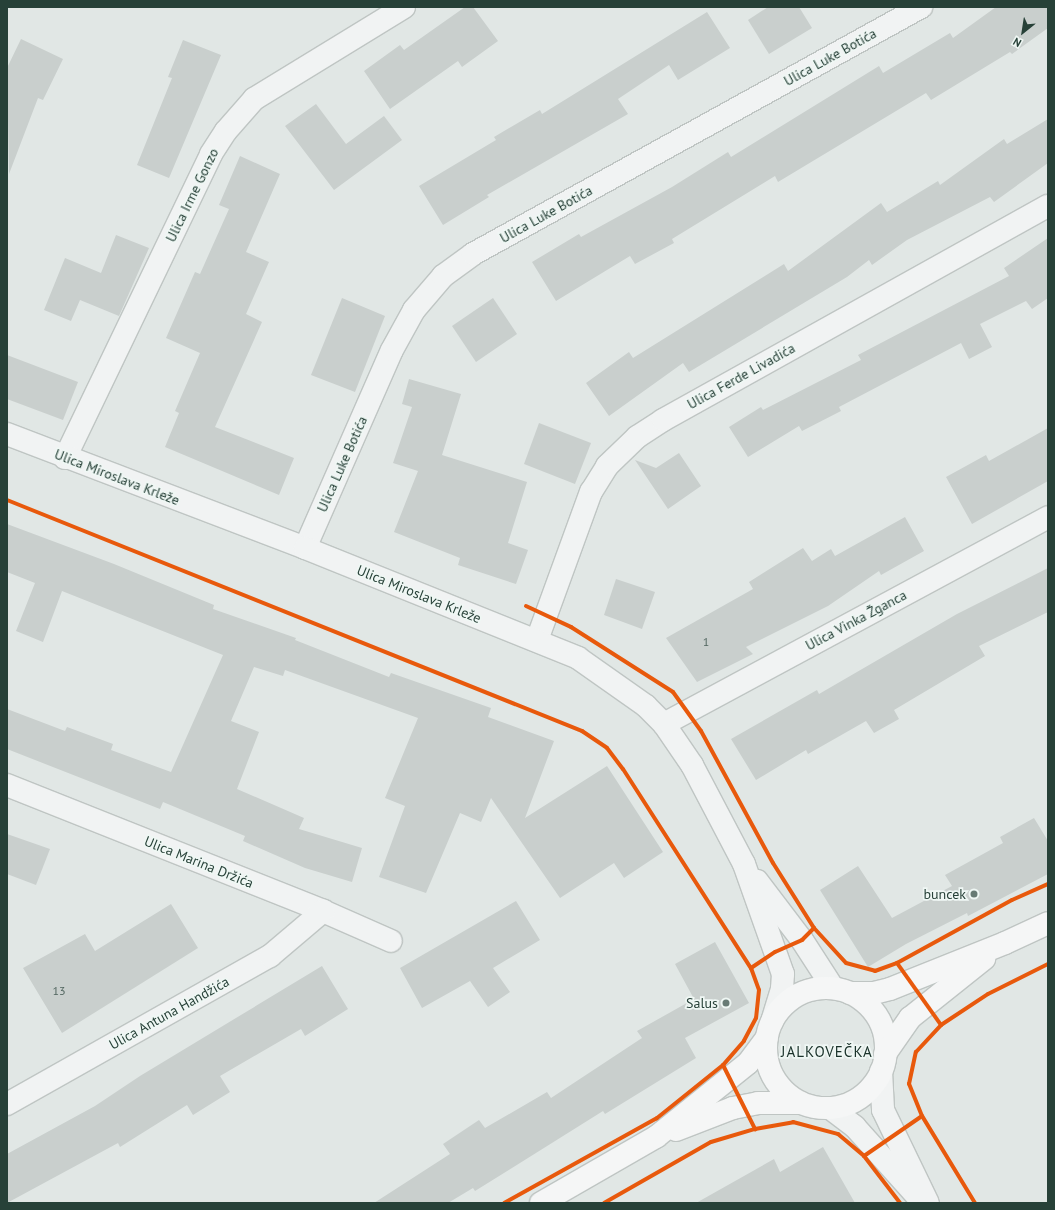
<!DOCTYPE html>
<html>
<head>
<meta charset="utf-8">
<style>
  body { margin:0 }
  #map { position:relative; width:1055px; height:1210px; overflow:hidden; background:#e1e7e5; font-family:"PT Sans",sans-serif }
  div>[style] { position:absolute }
  .building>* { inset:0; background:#c9cfcd }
  .roads { filter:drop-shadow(1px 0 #bfc5c3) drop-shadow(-1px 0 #bfc5c3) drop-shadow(0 1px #bfc5c3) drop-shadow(0 -1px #bfc5c3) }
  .minor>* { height:22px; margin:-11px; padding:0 11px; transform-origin:11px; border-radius:11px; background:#f1f3f3 }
  .tertiary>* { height:22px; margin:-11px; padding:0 11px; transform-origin:11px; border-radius:11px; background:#f1f3f3 }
  .secondary>* { height:22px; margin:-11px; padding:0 11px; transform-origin:11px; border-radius:11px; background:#f5f6f6 }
  .secondary>.ring { margin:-11px; padding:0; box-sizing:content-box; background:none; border:22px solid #f5f6f6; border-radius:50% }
  .cycleway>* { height:4px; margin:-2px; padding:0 2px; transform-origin:2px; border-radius:2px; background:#e8590c }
  .dots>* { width:11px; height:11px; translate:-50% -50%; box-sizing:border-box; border:2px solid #eff7f4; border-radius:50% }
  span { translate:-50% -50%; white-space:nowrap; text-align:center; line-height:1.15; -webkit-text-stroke:3.5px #eff7f4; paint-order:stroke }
  .number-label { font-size:12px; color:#50655e }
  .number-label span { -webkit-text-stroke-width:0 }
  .street-label { font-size:14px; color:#274138 }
  .poi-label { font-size:14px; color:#274138 }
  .right { translate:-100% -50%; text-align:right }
  .neighbourhood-label { font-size:15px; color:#1a322a; letter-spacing:1px }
  .frame { position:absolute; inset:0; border:8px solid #274138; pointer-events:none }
  .north { position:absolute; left:1003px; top:12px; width:40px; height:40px; -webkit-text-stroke:3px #eff7f4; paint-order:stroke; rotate:210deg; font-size:11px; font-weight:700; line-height:16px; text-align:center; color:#274138 }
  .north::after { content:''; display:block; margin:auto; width:14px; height:18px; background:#274138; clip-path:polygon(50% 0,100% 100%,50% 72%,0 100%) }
</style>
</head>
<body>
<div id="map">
  <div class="building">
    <div style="clip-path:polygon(465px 7px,473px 7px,498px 41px,462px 67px,458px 61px,390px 109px,364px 71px,400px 45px,404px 50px)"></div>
    <div style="clip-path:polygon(768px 7px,799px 7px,812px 28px,769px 54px,748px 20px)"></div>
    <div style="clip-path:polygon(996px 7px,1048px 7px,1048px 28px,1012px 54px,1010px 52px,931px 100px,926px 93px,778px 182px,775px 176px,672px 239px,674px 243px,635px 264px,630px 256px,556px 301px,532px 262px,579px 234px,581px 237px,672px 187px,728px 152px,731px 157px,879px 66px,883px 73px,950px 33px,953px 38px)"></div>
    <div style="clip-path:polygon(707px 12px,730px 48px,678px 80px,669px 65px,618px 99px,628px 114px,487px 195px,489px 197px,443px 225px,419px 186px,496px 140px,494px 137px,540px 110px,542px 114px)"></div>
    <div style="clip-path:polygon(21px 39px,63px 59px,43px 100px,38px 98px,9px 174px,7px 68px)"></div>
    <div style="clip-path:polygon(183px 40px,221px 55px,169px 178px,137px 165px,172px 78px,168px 77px)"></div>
    <div style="clip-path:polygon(316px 104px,346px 144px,384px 116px,402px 140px,334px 190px,285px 126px)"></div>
    <div style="clip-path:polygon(1048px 119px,1048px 163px,994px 202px,990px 197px,907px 240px,872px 265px,869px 260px,847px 277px,689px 372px,683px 363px,609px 416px,586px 383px,629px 352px,633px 358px,784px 264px,788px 271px,881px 203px,887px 212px,938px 181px,940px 185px,1004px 139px,1007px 144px)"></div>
    <div style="clip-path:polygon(240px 156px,280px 174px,246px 252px,269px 262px,246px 314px,262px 322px,215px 427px,294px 458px,279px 495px,165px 447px,179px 413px,175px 411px,200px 353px,166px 338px,195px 272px,200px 274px,229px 209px,219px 205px)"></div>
    <div style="clip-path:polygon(116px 235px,149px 248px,119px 316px,80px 300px,71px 321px,44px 310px,65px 258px,101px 273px)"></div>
    <div style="clip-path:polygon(1048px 238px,1048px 298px,1032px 309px,1026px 301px,980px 324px,992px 347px,969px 359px,961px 343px,839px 407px,841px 411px,802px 431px,799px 426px,748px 457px,729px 427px,761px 407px,763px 410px,861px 360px,858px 355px,1009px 276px,1004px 268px)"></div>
    <div style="clip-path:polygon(342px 298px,385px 316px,355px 392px,311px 375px)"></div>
    <div style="clip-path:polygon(493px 298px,517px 334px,476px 362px,452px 326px)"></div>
    <div style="clip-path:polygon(7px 355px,78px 382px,63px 420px,7px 399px)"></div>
    <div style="clip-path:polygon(409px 379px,461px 394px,442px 455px,527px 482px,508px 543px,528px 550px,516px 584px,458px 565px,460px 558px,394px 532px,418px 471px,393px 463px,412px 407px,402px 404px)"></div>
    <div style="clip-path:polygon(539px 423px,591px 443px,575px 484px,524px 464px)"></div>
    <div style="clip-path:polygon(1048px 428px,1048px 481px,972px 524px,946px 477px,986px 455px,989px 461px)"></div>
    <div style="clip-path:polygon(679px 453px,701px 486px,668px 509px,635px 460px,656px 468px)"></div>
    <div style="clip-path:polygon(905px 517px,924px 551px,881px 575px,879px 571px,828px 606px,746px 647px,753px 654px,697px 682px,666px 638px,753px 589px,749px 582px,803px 548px,812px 561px,831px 549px,835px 556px)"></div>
    <div style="clip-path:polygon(7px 524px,114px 564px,214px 605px,213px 609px,296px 638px,295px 640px,389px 677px,391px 673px,491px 708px,488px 717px,554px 741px,525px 818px,607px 766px,663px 852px,624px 878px,614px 863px,560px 898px,491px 798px,481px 822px,460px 813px,426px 893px,379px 877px,405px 806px,385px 798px,418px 718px,285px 670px,283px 676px,254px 667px,231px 721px,259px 732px,237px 789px,304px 818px,299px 829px,362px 848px,352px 882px,305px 868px,243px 841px,245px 836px,163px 802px,160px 809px,7px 749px,7px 709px,65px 731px,67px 727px,113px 744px,111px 750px,171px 772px,223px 655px,62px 591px,43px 642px,16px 631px,35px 583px,7px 572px)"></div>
    <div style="clip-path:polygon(1048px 568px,1048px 612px,979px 646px,985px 656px,894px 710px,899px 719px,874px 733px,866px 721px,808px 754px,806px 750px,756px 780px,731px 739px,817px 690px,819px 694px,957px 614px)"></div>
    <div style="clip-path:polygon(616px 579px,655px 592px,642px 629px,604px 615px)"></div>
    <div style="clip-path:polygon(1034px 818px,1048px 841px,1048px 874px,968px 916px,967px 913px,906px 944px,868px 967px,820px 890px,858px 866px,892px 918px,952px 886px,945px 875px,1003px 843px,1000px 837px)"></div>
    <div style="clip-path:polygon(7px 834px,50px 849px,36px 885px,7px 874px)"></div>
    <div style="clip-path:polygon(516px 901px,540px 940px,493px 968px,510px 992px,488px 1007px,470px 981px,422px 1008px,400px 968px)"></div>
    <div style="clip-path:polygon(171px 904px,198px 948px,62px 1033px,23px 968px,85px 934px,95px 951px)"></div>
    <div style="clip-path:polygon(715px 942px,749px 1003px,685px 1038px,696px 1058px,605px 1114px,603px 1111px,475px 1191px,473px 1188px,448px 1203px,374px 1203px,450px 1154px,443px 1144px,479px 1120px,485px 1128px,547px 1092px,551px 1098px,642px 1038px,637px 1031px,694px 999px,675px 964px)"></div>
    <div style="clip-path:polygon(322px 966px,348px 1009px,305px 1036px,301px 1029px,220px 1076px,230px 1092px,193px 1115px,187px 1105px,120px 1147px,118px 1143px,7px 1203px,7px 1154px,95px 1106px,140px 1076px)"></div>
    <div style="clip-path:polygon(823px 1147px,855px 1203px,696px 1203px,774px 1159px,780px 1172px)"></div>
  </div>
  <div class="roads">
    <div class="minor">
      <div style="left:65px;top:458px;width:337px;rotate:-64.3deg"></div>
      <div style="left:211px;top:154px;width:27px;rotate:-57deg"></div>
      <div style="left:226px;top:131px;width:43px;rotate:-48.8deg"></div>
      <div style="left:254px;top:99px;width:176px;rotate:-31.5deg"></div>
      <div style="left:305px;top:548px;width:216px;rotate:-66.3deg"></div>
      <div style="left:392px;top:350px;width:46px;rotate:-61.2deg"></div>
      <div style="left:414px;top:310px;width:45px;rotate:-49.5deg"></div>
      <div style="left:443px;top:276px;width:37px;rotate:-36deg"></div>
      <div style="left:473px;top:254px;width:512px;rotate:-28.87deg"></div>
      <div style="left:537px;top:640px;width:158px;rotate:-70deg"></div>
      <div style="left:591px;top:492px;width:31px;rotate:-58deg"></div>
      <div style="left:607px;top:466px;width:42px;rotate:-44deg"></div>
      <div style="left:637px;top:437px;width:31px;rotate:-33deg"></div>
      <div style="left:663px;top:420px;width:440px;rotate:-29.1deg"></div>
      <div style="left:664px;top:724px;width:436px;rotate:-28.3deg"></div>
      <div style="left:7px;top:785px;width:340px;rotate:21.7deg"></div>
      <div style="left:323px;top:911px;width:74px;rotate:23.8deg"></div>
      <div style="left:7px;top:1104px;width:302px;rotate:-29.4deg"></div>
      <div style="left:270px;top:956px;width:70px;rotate:-40.3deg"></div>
    </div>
    <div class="tertiary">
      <div style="left:7px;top:434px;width:319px;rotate:20.9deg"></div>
      <div style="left:305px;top:548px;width:294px;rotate:21.9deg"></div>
      <div style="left:578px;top:658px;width:83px;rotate:35.2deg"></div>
      <div style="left:646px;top:706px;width:25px;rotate:45deg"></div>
      <div style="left:664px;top:724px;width:50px;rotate:55.7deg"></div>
      <div style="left:692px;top:765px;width:112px;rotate:62.3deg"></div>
      <div style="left:744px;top:864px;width:117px;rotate:70.5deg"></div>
      <div style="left:783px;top:974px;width:15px;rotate:94deg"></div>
      <div style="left:782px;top:989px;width:34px;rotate:107deg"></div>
      <div style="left:757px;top:881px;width:74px;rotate:52.7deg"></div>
      <div style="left:802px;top:940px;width:57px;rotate:57.1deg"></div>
      <div style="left:881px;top:1071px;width:39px;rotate:87deg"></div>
      <div style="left:883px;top:1110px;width:103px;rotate:64.2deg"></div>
      <div style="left:830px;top:1108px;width:31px;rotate:37deg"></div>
      <div style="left:855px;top:1127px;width:91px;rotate:48.1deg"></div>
    </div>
    <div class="secondary">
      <div class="ring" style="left:766px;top:988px;width:98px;height:98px"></div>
      <div style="left:850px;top:993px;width:24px"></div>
      <div style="left:874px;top:993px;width:16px;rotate:-14deg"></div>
      <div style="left:890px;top:989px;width:124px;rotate:-21.8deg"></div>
      <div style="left:1005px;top:943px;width:47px;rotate:-24.9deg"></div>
      <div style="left:885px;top:1054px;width:44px;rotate:-55.2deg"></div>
      <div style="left:910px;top:1018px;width:95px;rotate:-38.6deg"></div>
      <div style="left:676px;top:1130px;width:61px;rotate:-21.1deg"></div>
      <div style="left:733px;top:1108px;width:25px;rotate:-11deg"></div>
      <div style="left:758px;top:1103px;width:43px"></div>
      <div style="left:541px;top:1203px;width:133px;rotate:-29.9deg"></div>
      <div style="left:656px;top:1137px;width:118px;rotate:-38.8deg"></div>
      <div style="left:748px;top:1063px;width:31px;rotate:-53deg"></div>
    </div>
  </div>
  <div class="cycleway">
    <div style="left:7px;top:500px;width:620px;rotate:21.89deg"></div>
    <div style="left:582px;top:731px;width:30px;rotate:34deg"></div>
    <div style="left:607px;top:748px;width:26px;rotate:53deg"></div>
    <div style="left:623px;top:769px;width:237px;rotate:57.3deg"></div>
    <div style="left:751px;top:968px;width:23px;rotate:70deg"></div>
    <div style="left:759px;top:990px;width:28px;rotate:96deg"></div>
    <div style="left:756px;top:1018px;width:26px;rotate:118deg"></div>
    <div style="left:744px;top:1041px;width:32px;rotate:131deg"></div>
    <div style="left:723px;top:1065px;width:85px;rotate:141.2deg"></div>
    <div style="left:657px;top:1118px;width:175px;rotate:150.9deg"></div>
    <div style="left:526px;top:606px;width:50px;rotate:25deg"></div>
    <div style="left:571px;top:627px;width:121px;rotate:32.5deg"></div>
    <div style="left:673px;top:692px;width:48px;rotate:54.3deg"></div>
    <div style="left:701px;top:731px;width:150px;rotate:61.4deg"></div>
    <div style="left:773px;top:863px;width:77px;rotate:57.8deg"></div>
    <div style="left:814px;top:928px;width:47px;rotate:47.6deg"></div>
    <div style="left:846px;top:963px;width:30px;rotate:15deg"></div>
    <div style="left:875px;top:971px;width:23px;rotate:-20deg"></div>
    <div style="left:897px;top:963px;width:131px;rotate:-28.7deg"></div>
    <div style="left:1012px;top:900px;width:39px;rotate:-24deg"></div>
    <div style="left:897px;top:963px;width:76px;rotate:54.6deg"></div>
    <div style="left:751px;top:968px;width:29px;rotate:-34deg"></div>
    <div style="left:775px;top:952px;width:30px;rotate:-24deg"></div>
    <div style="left:802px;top:940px;width:17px;rotate:-45deg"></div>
    <div style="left:723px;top:1065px;width:72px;rotate:63.4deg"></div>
    <div style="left:864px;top:1156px;width:70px;rotate:-34.6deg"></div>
    <div style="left:604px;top:1203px;width:123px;rotate:-29.7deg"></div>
    <div style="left:711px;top:1142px;width:46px;rotate:-16.5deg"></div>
    <div style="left:755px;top:1129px;width:39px;rotate:-10deg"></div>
    <div style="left:793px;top:1122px;width:47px;rotate:14.9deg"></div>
    <div style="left:838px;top:1134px;width:34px;rotate:40deg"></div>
    <div style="left:864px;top:1156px;width:59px;rotate:52.5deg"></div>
    <div style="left:975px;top:1203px;width:102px;rotate:-121.3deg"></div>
    <div style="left:922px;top:1116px;width:35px;rotate:-112deg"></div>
    <div style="left:909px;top:1084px;width:33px;rotate:-78deg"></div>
    <div style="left:916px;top:1052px;width:37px;rotate:-47deg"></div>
    <div style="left:941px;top:1025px;width:56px;rotate:-33.4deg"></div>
    <div style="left:988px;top:994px;width:67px;rotate:-26.6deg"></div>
  </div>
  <div class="dots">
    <div style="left:974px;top:894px;background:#687b75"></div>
    <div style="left:726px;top:1003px;background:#687b75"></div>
  </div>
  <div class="number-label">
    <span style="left:706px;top:642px">1</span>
    <span style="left:59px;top:991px">13</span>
  </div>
  <div class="street-label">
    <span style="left:830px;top:57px;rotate:-29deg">Ulica Luke Botića</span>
    <span style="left:192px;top:195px;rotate:-64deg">Ulica Irme Gonzo</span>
    <span style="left:546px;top:214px;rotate:-29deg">Ulica Luke Botića</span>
    <span style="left:741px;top:376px;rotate:-29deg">Ulica Ferde Livadića</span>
    <span style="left:342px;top:464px;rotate:-66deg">Ulica Luke Botića</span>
    <span style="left:117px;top:477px;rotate:21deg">Ulica Miroslava Krleže</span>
    <span style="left:419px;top:594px;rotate:22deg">Ulica Miroslava Krleže</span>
    <span style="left:856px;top:620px;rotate:-28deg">Ulica Vinka Žganca</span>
    <span style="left:199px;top:862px;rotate:22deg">Ulica Marina Držića</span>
    <span style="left:169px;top:1013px;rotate:-29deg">Ulica Antuna Handžića</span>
  </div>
  <div class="poi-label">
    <span class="right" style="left:966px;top:894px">buncek</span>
    <span class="right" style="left:718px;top:1003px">Salus</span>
  </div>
  <div class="neighbourhood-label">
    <span style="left:827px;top:1052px">JALKOVEČKA</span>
  </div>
  <div class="frame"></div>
  <div class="north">N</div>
</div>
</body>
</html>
